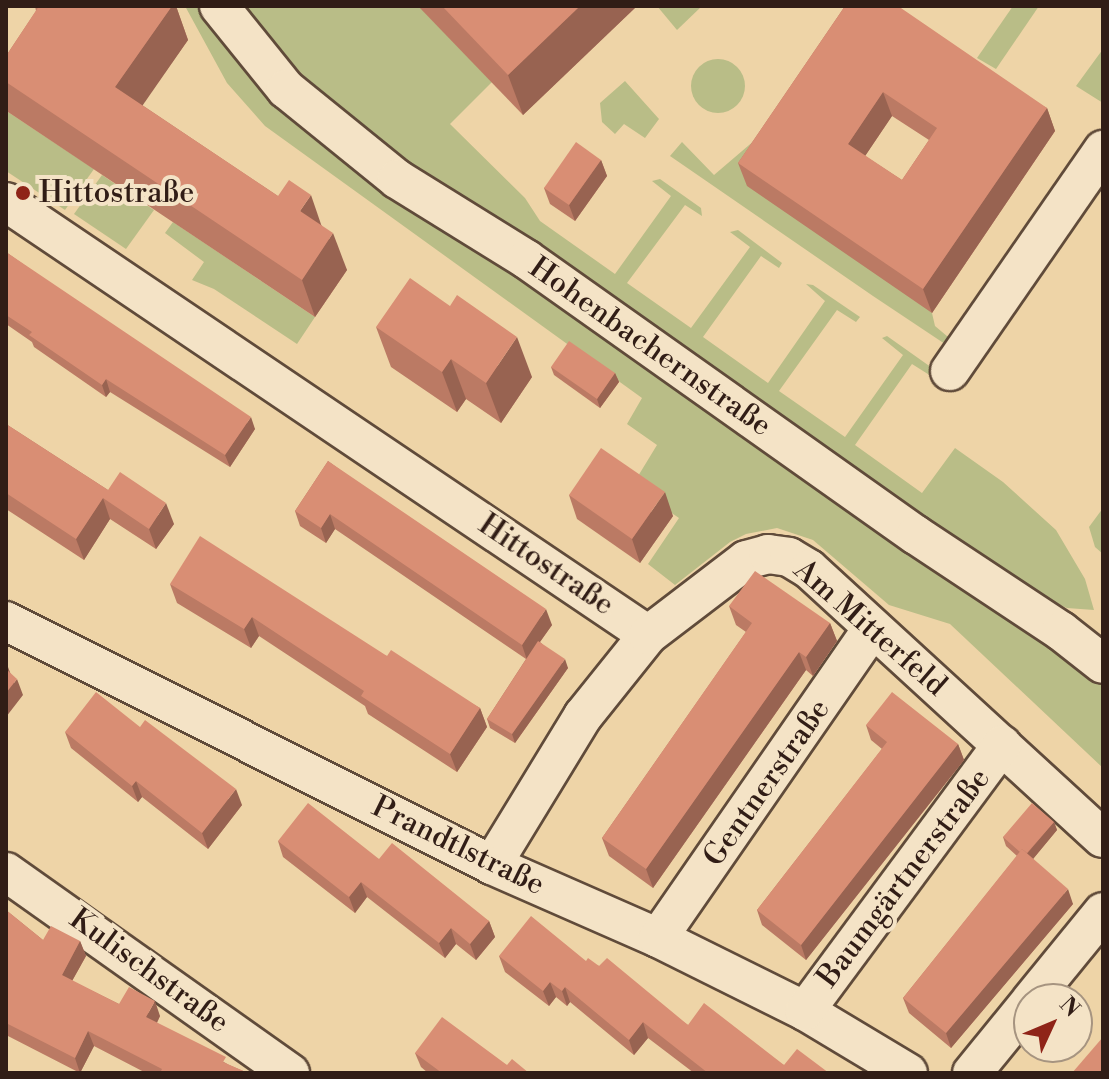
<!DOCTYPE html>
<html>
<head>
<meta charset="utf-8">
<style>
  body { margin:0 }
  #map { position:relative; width:1109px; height:1079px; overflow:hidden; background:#eed4a7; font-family:"Libre Bodoni",serif }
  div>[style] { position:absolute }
  .green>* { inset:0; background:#b9bd87 }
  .round { border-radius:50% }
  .roads { filter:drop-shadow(2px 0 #604b3a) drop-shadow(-2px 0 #604b3a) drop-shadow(0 2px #604b3a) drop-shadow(0 -2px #604b3a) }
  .minor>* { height:38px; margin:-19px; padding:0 19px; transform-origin:19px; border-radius:19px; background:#f4e3c6 }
  .wall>* { inset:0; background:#bb7a64 }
  .shaded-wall>* { inset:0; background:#986351 }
  .building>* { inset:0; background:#d98e74 }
  .dots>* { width:22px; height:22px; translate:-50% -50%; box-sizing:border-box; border:4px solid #f4e3c6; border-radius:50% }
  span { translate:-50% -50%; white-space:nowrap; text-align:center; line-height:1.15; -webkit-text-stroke:8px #f4e3c6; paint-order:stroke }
  .poi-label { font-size:30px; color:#311d16 }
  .left { translate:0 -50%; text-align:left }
  .street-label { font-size:30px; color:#311d16 }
  .frame { position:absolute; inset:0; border:8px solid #311d16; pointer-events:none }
  .north { position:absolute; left:1013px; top:983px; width:80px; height:80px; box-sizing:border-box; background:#f4e3c6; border:2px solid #a69480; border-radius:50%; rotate:46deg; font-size:22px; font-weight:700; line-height:32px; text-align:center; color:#311d16 }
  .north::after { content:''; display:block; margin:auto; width:28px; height:36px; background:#8f2418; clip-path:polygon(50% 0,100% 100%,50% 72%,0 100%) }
</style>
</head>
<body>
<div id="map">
  <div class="green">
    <div style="clip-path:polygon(185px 6px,204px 6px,512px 267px,1103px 682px,1103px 768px,950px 624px,889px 605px,813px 540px,777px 528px,746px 534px,730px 542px,675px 585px,648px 564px,679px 518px,632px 486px,657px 445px,627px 424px,642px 398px,265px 126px,227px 83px)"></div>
    <div style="clip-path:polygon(243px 6px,419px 6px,492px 82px,450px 124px,525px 198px,540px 221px,615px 274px,671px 196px,652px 181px,660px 179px,701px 208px,702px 216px,685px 205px,627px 283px,691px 328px,750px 247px,730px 232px,738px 230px,782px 263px,779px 268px,761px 256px,703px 337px,768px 383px,825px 301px,806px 284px,813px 285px,860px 317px,856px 322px,837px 310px,779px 391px,845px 437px,903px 355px,882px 338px,887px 336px,935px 370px,931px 376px,912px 364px,855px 445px,922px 493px,955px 448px,1003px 482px,1056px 530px,1085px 579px,1094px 610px,1067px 608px,1034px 593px,410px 166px,317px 89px,279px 51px)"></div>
    <div style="clip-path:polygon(657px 6px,702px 6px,677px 30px)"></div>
    <div style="clip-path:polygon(1013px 6px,1039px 6px,996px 69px,977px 58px)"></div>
    <div style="clip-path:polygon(1103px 49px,1101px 90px,1103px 103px,1076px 86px)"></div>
    <div class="round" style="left:691px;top:59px;width:54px;height:54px"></div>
    <div style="clip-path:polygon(625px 81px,659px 119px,645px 138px,624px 124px,615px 134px,602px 122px,600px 103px)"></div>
    <div style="clip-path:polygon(810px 93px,932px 313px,935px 326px,954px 342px,948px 346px,873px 296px,670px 156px,682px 142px,714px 175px)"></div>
    <div style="clip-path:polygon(8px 112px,94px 169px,65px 210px,6px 171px)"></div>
    <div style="clip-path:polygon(102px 175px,154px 210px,126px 249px,74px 214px)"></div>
    <div style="clip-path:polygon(173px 222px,315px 317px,297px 344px,214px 289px,192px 280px,204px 262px,165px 233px)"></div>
    <div style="clip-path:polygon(1103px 508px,1103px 554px,1095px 547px,1089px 527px)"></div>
  </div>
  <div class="roads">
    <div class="minor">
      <div style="left:219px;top:6px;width:107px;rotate:51.1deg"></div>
      <div style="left:286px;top:89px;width:143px;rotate:39deg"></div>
      <div style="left:397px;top:179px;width:152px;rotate:31.8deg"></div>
      <div style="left:526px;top:259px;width:478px;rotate:35.3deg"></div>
      <div style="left:916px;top:535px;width:174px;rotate:33.5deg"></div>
      <div style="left:1061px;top:631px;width:53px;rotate:38.2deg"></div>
      <div style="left:6px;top:202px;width:774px;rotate:34deg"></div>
      <div style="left:950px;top:371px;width:269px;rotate:-55.3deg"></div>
      <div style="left:6px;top:621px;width:544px;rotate:26.66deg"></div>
      <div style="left:492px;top:865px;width:181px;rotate:23.7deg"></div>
      <div style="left:658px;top:938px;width:164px;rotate:26.4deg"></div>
      <div style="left:805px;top:1011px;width:120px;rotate:31deg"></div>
      <div style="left:492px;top:865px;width:175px;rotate:-58.6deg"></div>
      <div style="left:583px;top:716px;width:104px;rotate:-51.3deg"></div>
      <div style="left:648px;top:635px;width:123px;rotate:-37.4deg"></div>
      <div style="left:746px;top:560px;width:23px;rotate:-15deg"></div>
      <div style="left:768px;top:554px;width:21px;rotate:8deg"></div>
      <div style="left:789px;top:557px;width:23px;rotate:31deg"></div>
      <div style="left:809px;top:569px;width:398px;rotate:42.5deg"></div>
      <div style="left:6px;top:872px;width:348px;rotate:35.3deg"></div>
      <div style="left:658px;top:938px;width:377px;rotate:-55.3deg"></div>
      <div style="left:1032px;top:999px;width:112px;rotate:-50.8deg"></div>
      <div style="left:805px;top:1011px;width:331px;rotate:-53.5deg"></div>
      <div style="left:972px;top:1073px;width:90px;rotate:-50.8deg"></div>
    </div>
  </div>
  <div class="wall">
    <div style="clip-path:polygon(35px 6px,176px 6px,188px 40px,142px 105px,321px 225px,347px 270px,315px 317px,8px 112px,6px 108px,6px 56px,36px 11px)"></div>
    <div style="clip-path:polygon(418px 6px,637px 6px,523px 115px)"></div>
    <div style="clip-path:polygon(evenodd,845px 6px,1047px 108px,1055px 131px,932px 313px,747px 186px,738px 163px,845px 6px,892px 116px,929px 140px,902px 180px,865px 156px,892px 116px)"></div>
    <div style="clip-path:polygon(601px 160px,607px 176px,575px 221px,550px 204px,544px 188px)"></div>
    <div style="clip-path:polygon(6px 252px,255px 429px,230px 467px,110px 392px,106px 397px,34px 347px,32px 342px,6px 324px)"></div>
    <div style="clip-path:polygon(376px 327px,532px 377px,501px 423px,466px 399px,457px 412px,391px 367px)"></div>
    <div style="clip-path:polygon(551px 367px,615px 373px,619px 382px,600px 408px,554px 375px)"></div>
    <div style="clip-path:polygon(6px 424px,108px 490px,174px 524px,156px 549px,110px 519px,84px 560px,6px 509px)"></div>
    <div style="clip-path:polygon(328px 461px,552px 625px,540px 642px,568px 668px,515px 743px,490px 728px,487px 719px,526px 659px,335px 529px,326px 543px,300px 526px,295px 511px)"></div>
    <div style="clip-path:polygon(569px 495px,673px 516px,640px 563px,577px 519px)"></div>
    <div style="clip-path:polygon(170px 584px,387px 656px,480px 708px,487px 727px,457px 772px,368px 714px,365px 706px,259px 636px,251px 648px,177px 603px)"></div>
    <div style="clip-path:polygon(729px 606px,830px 623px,837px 641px,813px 676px,806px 670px,653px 888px,609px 856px,602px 838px,746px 632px,736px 625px)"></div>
    <div style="clip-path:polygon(866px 725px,958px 744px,964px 760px,806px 960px,762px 925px,757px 910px,882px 749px,871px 740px)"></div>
    <div style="clip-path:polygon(65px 732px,242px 805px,208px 849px,142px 797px,138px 802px,71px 748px)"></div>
    <div style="clip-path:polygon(1054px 822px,1057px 830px,1033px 859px,1073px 904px,951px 1048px,909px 1013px,903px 998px,1017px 856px,1006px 846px,1003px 837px)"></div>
    <div style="clip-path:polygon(278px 841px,379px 859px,489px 921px,495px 937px,476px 960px,456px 944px,445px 958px,367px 897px,355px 913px,283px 857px)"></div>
    <div style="clip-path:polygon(6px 910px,43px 940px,80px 941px,86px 956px,72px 981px,119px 1004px,160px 1016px,157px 1023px,229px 1065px,248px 1073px,146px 1073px,94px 1046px,80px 1073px,6px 1035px)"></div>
    <div style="clip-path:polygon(499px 956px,586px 961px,599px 966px,688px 1025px,784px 1065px,829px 1073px,694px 1073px,648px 1038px,634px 1055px,570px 1002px,567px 1006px,556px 997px,549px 1006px,505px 972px)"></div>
    <div style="clip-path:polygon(415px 1053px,507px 1065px,529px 1073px,428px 1073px,421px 1067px)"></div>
  </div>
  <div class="shaded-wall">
    <div style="clip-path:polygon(172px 6px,176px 6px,188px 40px,129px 125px,115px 87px)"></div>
    <div style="clip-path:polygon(580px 6px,637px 6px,523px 115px,508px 75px)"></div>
    <div style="clip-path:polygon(883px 92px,892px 116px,857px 168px,848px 144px)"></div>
    <div style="clip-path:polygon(1047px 108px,1055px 131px,932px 313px,923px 289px)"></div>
    <div style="clip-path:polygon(601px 160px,607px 176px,575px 221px,569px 205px)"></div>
    <div style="clip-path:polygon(311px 195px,324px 233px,300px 211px)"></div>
    <div style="clip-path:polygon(333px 233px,347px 270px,315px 317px,302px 280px)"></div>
    <div style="clip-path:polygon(517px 337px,532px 377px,501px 423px,486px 383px)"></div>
    <div style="clip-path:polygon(451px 359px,466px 399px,457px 412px,442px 372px)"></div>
    <div style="clip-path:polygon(615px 373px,619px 382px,600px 408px,597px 399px)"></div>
    <div style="clip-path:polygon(106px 379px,110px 392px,106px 397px,102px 385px)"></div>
    <div style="clip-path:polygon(251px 417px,255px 429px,230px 467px,225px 455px)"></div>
    <div style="clip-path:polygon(665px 492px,673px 516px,640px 563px,632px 539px)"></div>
    <div style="clip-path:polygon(103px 498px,110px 519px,84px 560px,76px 539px)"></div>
    <div style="clip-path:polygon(166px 503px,174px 524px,156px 549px,149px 529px)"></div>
    <div style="clip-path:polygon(330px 514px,335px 529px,326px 543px,321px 528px)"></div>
    <div style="clip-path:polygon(546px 609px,552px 625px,527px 660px,522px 645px)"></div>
    <div style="clip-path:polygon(252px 617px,259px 636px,251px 648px,244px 629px)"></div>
    <div style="clip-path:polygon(830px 623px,837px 641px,813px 676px,806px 657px)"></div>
    <div style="clip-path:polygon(799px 652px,806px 670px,653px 888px,646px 869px)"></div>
    <div style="clip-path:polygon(565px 659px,568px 668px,515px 743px,512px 734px)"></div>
    <div style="clip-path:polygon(8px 667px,14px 683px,17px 679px,23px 695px,6px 717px,6px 669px)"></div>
    <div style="clip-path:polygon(480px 708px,487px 727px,457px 772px,450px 754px)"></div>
    <div style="clip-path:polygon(958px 744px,964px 760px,806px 960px,801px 945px)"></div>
    <div style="clip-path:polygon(136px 781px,142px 797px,138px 802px,132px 786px)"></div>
    <div style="clip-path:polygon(236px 789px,242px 805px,208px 849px,202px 833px)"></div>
    <div style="clip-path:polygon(1054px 822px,1057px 830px,1028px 865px,1025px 856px)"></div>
    <div style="clip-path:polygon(361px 882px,367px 897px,355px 913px,349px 897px)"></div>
    <div style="clip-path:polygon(1068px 889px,1073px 904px,951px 1048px,946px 1033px)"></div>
    <div style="clip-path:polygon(489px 921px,495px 937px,476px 960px,470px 944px)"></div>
    <div style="clip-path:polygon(451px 928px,456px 944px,445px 958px,439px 943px)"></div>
    <div style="clip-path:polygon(80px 941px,86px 956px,67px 990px,62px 975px)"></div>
    <div style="clip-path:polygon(550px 982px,556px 997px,549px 1006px,543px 991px)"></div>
    <div style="clip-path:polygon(565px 987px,570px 1002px,567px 1006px,562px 991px)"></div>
    <div style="clip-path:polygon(155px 1001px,160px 1016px,152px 1032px,146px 1017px)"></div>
    <div style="clip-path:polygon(643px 1022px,648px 1038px,634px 1055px,629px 1040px)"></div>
    <div style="clip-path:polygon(88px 1031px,94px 1046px,80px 1073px,75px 1058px)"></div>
  </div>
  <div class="building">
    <div style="clip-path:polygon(39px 6px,172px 6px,115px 87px,278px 196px,289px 180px,311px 195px,300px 211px,333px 233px,302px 280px,6px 82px,6px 56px)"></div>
    <div style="clip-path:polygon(442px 6px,580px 6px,508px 75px)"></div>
    <div style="clip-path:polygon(evenodd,845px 6px,898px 6px,1047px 108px,923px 289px,738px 163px,845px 6px,883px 92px,937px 128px,902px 180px,848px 144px,883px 92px)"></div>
    <div style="clip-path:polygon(576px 142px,601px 160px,569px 205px,544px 188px)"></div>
    <div style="clip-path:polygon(6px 252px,251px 417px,225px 455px,106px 379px,102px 385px,29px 335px,32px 332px,6px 315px)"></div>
    <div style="clip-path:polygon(410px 278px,450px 306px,457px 295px,517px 337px,486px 383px,451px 359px,442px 372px,376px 327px)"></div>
    <div style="clip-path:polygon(569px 341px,615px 373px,597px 399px,551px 367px)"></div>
    <div style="clip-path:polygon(6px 424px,108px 490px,120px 472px,166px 503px,149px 529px,103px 498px,76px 539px,6px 493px)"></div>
    <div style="clip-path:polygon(601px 448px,665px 492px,632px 539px,569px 495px)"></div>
    <div style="clip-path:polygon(328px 461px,546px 609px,522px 645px,330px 514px,321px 528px,295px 511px)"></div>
    <div style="clip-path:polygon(200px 536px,387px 656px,391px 650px,480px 708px,450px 754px,361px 696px,364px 691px,252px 617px,244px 629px,170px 584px)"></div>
    <div style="clip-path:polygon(755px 571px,830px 623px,806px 657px,799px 652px,646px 869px,602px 838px,752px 623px,729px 606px)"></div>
    <div style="clip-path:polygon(538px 641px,565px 659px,512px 734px,487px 719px)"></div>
    <div style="clip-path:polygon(6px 669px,17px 679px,6px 693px)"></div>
    <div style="clip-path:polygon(96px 692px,140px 727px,145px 720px,236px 789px,202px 833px,136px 781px,132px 786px,65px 732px)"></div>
    <div style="clip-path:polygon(892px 692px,958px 744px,801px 945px,757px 910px,887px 742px,866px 725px)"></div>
    <div style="clip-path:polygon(308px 803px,379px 859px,392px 843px,489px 921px,470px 944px,451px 928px,439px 943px,361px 882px,349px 897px,278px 841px)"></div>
    <div style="clip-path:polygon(1032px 803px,1054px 822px,1027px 853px,1022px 849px,1020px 852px,1003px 837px)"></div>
    <div style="clip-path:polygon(1022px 849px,1068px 889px,946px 1033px,903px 998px)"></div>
    <div style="clip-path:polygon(6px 910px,43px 940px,51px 926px,80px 941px,62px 975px,119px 1004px,129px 987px,155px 1001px,146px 1017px,226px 1057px,223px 1062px,248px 1073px,160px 1073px,162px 1069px,88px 1031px,75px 1058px,6px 1023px)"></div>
    <div style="clip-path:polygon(531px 916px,586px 961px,588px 958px,599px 966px,607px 958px,688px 1025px,704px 1003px,784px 1065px,797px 1049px,829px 1073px,708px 1073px,643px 1022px,629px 1040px,565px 987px,562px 991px,550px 982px,543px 991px,499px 956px)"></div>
    <div style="clip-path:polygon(442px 1017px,507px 1065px,512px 1059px,529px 1073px,442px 1073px,415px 1053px)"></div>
    <div style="clip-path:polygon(1103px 1037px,1103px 1073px,1072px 1073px)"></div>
  </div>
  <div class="dots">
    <div style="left:23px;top:193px;background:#8f2418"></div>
  </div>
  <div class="poi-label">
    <span class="left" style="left:39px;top:193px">Hittostraße</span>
  </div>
  <div class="street-label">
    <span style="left:650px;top:347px;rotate:35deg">Hohenbachernstraße</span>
    <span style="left:546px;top:565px;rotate:34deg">Hittostraße</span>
    <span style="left:870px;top:628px;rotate:41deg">Am Mitterfeld</span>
    <span style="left:767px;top:783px;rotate:-55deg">Gentnerstraße</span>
    <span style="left:458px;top:846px;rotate:26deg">Prandtlstraße</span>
    <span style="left:904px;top:878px;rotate:-53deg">Baumgärtnerstraße</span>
    <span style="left:149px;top:971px;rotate:36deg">Kulischstraße</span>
  </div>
  <div class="frame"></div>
  <div class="north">N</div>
</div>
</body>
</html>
